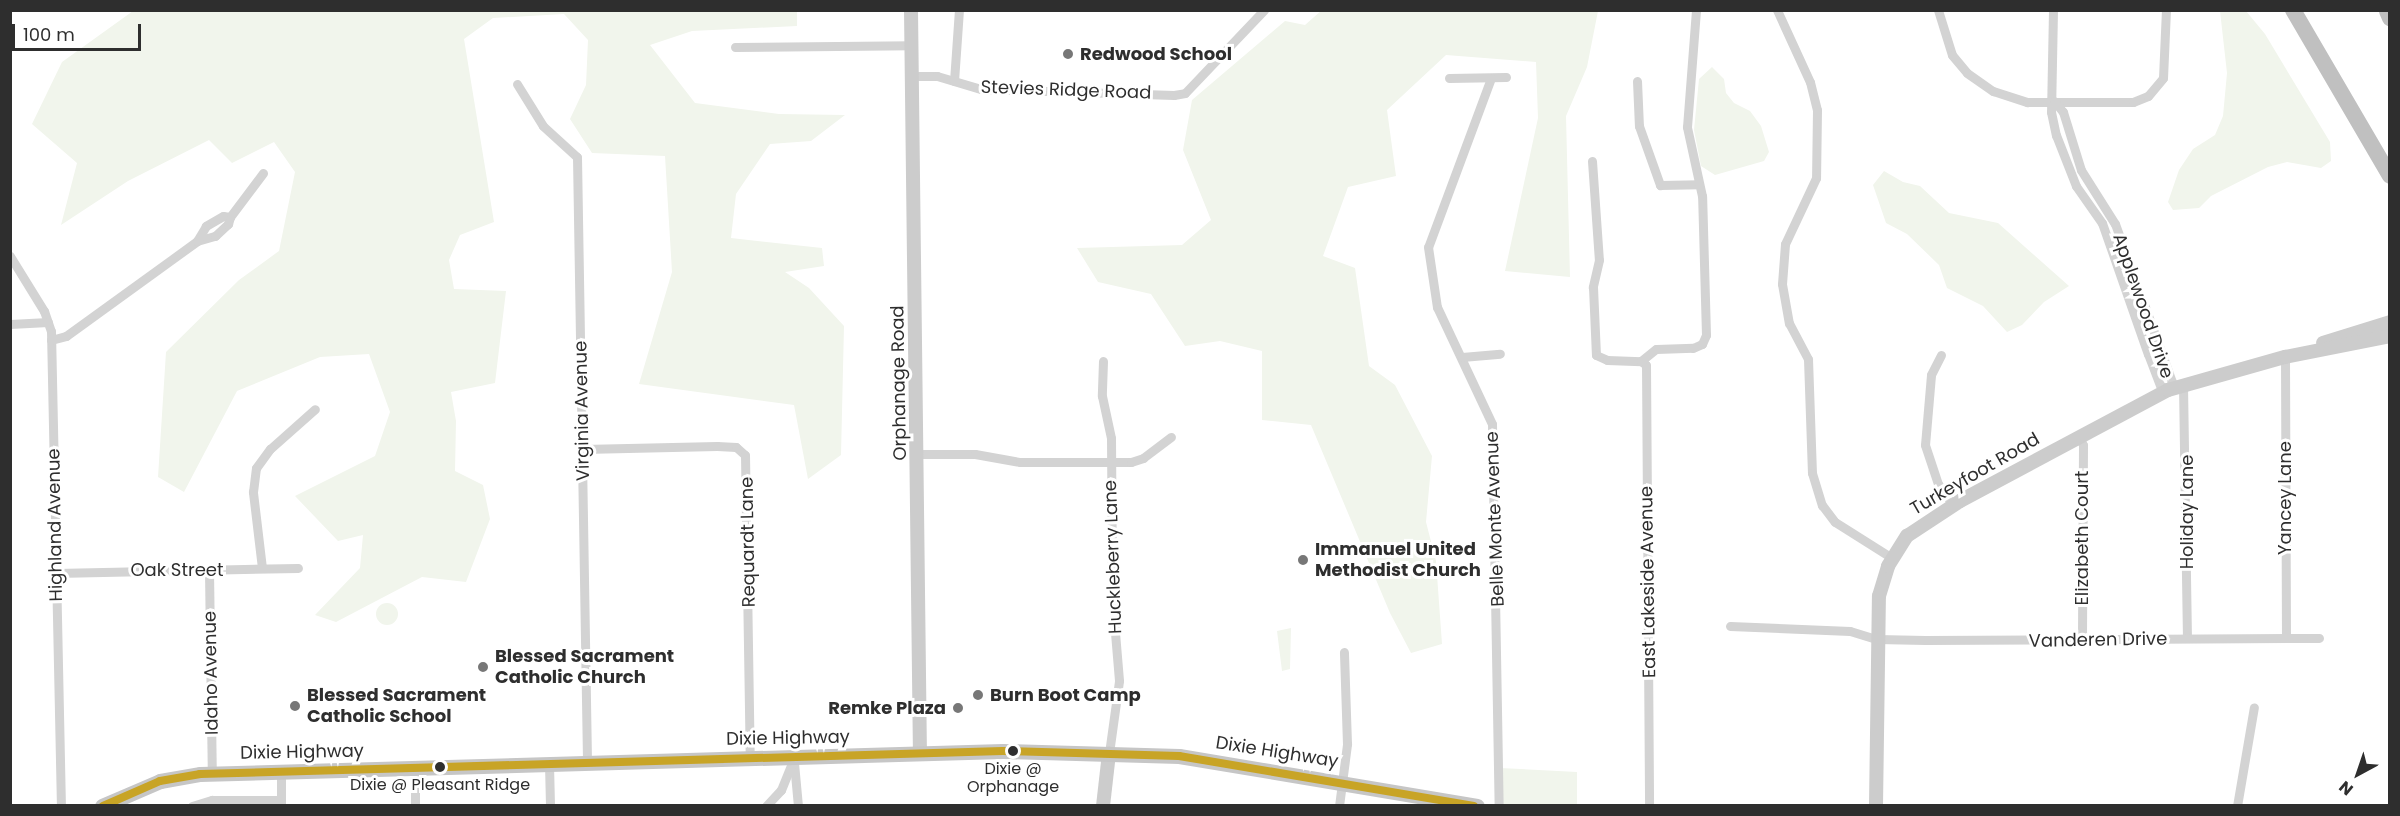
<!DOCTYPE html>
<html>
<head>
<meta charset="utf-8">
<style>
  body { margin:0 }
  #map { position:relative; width:2400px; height:816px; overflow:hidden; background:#fff; font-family:Poppins,sans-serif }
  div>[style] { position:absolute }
  .green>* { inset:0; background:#f1f5ec }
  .round { border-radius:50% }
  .minor>* { height:9px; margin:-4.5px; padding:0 4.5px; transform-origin:4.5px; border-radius:4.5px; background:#d3d3d3 }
  .secondary>* { height:14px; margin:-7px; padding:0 7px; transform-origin:7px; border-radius:7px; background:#ccc }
  .primary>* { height:15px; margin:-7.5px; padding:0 7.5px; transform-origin:7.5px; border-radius:7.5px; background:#c6c6c6 }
  .motorway>* { height:16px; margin:-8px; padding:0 8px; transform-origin:8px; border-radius:8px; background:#c0c0c0 }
  .bus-1>* { height:8px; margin:-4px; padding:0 4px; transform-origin:4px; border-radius:4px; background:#c8a426 }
  .dots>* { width:16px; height:16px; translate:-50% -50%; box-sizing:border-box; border:3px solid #fff; border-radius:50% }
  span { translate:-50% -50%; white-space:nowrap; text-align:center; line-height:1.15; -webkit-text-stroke:6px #fff; paint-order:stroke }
  .bus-label { font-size:16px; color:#2e2e2e }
  .poi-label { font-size:18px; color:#2e2e2e; font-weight:700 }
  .left { translate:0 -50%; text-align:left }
  .right { translate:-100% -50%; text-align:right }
  .street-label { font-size:18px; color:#2e2e2e }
  .frame { position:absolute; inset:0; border:12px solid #2e2e2e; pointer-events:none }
  .north { position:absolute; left:2328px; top:744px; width:60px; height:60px; -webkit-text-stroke:4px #fff; paint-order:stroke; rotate:220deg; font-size:16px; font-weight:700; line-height:24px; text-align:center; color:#2e2e2e }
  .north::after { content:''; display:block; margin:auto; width:21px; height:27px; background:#2e2e2e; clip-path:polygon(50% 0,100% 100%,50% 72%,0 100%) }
  .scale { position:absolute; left:12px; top:24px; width:129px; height:27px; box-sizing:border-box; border:3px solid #2e2e2e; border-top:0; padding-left:8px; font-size:18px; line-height:21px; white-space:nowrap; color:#2e2e2e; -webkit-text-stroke:4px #fff; paint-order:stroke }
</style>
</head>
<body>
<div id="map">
  <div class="green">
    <div style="clip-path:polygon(1322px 10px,1598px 11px,1587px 67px,1566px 116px,1570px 277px,1505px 271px,1538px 118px,1536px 62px,1446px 55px,1387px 110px,1396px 176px,1348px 187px,1323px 256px,1355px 268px,1369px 366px,1395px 385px,1432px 456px,1426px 522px,1436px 561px,1442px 644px,1411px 653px,1390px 613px,1311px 425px,1262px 420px,1262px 351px,1220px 341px,1185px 346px,1151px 294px,1098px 282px,1077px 248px,1182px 245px,1211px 220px,1183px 150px,1192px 100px,1285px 21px,1305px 25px)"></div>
    <div style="clip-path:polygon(133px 11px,797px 11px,797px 26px,692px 31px,650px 45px,695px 103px,779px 114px,845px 115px,811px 141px,770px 144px,736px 194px,731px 238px,822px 248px,824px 266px,785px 272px,809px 288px,844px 326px,841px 455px,808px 479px,794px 405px,639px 384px,672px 272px,665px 156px,592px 153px,570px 119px,586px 85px,588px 40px,564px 14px,493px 18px,464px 39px,494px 222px,460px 235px,449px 260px,454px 289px,506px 291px,495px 383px,451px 392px,456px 421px,455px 471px,483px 485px,490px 519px,466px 582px,422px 577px,336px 622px,315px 615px,360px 568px,363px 535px,338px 541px,295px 496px,375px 456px,390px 412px,369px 354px,320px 357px,237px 391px,184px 492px,158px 477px,166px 352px,239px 280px,279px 251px,295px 172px,274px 142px,232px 163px,209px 140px,128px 181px,61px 225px,77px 163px,32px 124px,62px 62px)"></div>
    <div style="clip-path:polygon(2220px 11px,2246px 11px,2265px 34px,2330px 142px,2331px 161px,2321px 168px,2287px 162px,2268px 167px,2211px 196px,2199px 208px,2173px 210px,2168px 202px,2179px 170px,2193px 149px,2215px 135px,2223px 116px,2227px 73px)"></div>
    <div style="clip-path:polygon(1712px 67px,1724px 79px,1726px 93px,1734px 103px,1750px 111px,1761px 126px,1769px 152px,1764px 161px,1715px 175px,1701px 166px,1694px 130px,1699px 79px)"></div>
    <div style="clip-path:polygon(1884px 171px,1903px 182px,1920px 186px,1949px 213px,1998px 223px,2069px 286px,2044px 302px,2022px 325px,2007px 332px,1983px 306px,1947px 288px,1939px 265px,1907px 234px,1886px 223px,1873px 185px)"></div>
    <div class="round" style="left:376px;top:603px;width:22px;height:22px"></div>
    <div style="clip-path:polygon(1291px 628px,1290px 669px,1282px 671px,1277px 631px)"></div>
    <div style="clip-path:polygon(1500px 768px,1577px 772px,1577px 805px,1499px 806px)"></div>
  </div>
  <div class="minor">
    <div style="left:1777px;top:10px;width:79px;rotate:65.4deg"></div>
    <div style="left:1810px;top:82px;width:29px;rotate:76deg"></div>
    <div style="left:1817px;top:110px;width:68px;rotate:90.8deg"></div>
    <div style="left:1816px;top:178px;width:73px;rotate:115.2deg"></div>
    <div style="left:1785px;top:244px;width:40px;rotate:94.3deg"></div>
    <div style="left:1782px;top:284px;width:40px;rotate:80deg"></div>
    <div style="left:1789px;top:323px;width:41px;rotate:62.2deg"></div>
    <div style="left:1808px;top:359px;width:114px;rotate:88deg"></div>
    <div style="left:1812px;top:473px;width:34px;rotate:73deg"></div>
    <div style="left:1822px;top:505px;width:21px;rotate:53deg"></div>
    <div style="left:1835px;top:522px;width:67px;rotate:32.3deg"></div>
    <div style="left:1938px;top:10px;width:47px;rotate:72.7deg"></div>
    <div style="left:1952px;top:55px;width:23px;rotate:50deg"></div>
    <div style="left:1967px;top:73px;width:32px;rotate:35deg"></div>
    <div style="left:1993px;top:91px;width:36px;rotate:18deg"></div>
    <div style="left:2027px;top:102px;width:106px"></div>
    <div style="left:2133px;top:102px;width:16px;rotate:-22deg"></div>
    <div style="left:2148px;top:96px;width:23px;rotate:-50deg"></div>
    <div style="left:2163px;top:78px;width:68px;rotate:-87.5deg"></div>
    <div style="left:2053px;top:10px;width:102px;rotate:91.1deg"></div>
    <div style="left:2051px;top:112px;width:24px;rotate:78deg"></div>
    <div style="left:2056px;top:135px;width:55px;rotate:68.6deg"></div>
    <div style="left:2076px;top:186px;width:45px;rotate:54.9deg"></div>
    <div style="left:2102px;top:223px;width:139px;rotate:70.7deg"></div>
    <div style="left:2148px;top:354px;width:33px;rotate:69deg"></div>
    <div style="left:2160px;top:385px;width:9px;rotate:32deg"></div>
    <div style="left:2168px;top:390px;width:9px;rotate:-63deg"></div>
    <div style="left:2172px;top:382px;width:168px;rotate:-109.8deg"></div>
    <div style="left:2115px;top:224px;width:64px;rotate:-122.2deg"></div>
    <div style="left:2081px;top:170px;width:61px;rotate:-107.2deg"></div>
    <div style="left:2063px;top:112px;width:14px;rotate:-129deg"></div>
    <div style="left:735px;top:47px;width:177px;rotate:-0.6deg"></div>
    <div style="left:912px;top:76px;width:25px"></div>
    <div style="left:937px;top:76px;width:46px;rotate:16.5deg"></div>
    <div style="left:981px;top:89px;width:193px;rotate:1.8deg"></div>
    <div style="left:1174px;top:95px;width:11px;rotate:-10deg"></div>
    <div style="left:1185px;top:93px;width:115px;rotate:-46.4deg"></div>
    <div style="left:1449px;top:78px;width:57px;rotate:-1deg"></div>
    <div style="left:1491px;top:78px;width:180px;rotate:110.4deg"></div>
    <div style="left:1428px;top:247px;width:61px;rotate:81.5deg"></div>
    <div style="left:1437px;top:307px;width:129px;rotate:64.8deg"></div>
    <div style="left:1492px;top:424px;width:382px;rotate:89deg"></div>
    <div style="left:954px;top:81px;width:71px;rotate:-86deg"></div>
    <div style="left:1637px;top:81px;width:45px;rotate:87.5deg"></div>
    <div style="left:1639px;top:126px;width:63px;rotate:70.4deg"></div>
    <div style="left:1660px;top:185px;width:39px;rotate:-1deg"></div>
    <div style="left:517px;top:84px;width:49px;rotate:58.2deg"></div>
    <div style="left:543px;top:126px;width:46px;rotate:42.4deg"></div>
    <div style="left:577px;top:157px;width:605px;rotate:89.05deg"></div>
    <div style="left:1592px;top:161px;width:99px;rotate:86deg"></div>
    <div style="left:1599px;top:260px;width:28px;rotate:103deg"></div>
    <div style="left:1593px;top:287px;width:68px;rotate:87.5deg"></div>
    <div style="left:1596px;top:355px;width:12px;rotate:24deg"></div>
    <div style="left:1607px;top:360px;width:34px;rotate:2deg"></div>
    <div style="left:230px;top:217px;width:55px;rotate:-53.1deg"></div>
    <div style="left:10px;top:256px;width:65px;rotate:58.3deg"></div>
    <div style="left:44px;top:311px;width:21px;rotate:71deg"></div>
    <div style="left:51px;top:331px;width:475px;rotate:88.8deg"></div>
    <div style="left:10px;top:324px;width:38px;rotate:-3deg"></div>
    <div style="left:51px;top:340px;width:16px;rotate:-15deg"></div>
    <div style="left:66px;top:336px;width:162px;rotate:-35.9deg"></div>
    <div style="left:197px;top:241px;width:19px;rotate:-16deg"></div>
    <div style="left:215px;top:236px;width:18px;rotate:-43deg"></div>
    <div style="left:228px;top:224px;width:7px;rotate:-74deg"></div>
    <div style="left:230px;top:217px;width:7px;rotate:-172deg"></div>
    <div style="left:223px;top:216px;width:20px;rotate:150deg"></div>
    <div style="left:206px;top:226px;width:17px;rotate:121deg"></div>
    <div style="left:1941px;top:355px;width:22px;rotate:117deg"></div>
    <div style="left:1931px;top:375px;width:70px;rotate:94.9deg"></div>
    <div style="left:1925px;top:445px;width:41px;rotate:71.6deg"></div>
    <div style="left:1938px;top:484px;width:26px;rotate:54deg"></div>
    <div style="left:1462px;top:357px;width:38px;rotate:-5deg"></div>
    <div style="left:2285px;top:357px;width:281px;rotate:89.8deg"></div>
    <div style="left:1103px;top:361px;width:35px;rotate:92deg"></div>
    <div style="left:1102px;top:396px;width:43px;rotate:77.9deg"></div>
    <div style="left:1111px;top:438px;width:159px;rotate:89.6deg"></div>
    <div style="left:1112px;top:597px;width:84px;rotate:85.2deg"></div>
    <div style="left:1119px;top:681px;width:73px;rotate:97.9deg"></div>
    <div style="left:1641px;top:361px;width:6px;rotate:39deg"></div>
    <div style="left:1646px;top:365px;width:441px;rotate:89.6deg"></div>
    <div style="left:1641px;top:361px;width:19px;rotate:-39deg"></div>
    <div style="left:1656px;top:349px;width:37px;rotate:-2deg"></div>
    <div style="left:1693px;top:348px;width:10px;rotate:-24deg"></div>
    <div style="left:1702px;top:344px;width:10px;rotate:-66deg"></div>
    <div style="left:1706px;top:335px;width:139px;rotate:-91.6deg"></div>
    <div style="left:1702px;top:196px;width:71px;rotate:-102.3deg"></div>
    <div style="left:1687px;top:127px;width:117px;rotate:-85.6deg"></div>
    <div style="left:2183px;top:385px;width:253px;rotate:89.1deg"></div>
    <div style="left:2079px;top:437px;width:9px;rotate:63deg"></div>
    <div style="left:2083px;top:445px;width:195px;rotate:90.3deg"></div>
    <div style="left:583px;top:449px;width:134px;rotate:-1.3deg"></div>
    <div style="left:717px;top:446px;width:19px;rotate:3deg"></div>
    <div style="left:736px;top:447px;width:12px;rotate:42deg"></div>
    <div style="left:745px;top:455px;width:303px;rotate:89.1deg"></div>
    <div style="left:919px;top:454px;width:56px"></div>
    <div style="left:975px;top:454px;width:46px;rotate:10.1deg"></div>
    <div style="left:1020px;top:462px;width:111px"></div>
    <div style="left:1131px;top:462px;width:13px;rotate:-18deg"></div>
    <div style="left:1143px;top:458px;width:35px;rotate:-37deg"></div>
    <div style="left:262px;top:568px;width:77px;rotate:-96.8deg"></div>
    <div style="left:253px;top:492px;width:24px;rotate:-83deg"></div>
    <div style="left:256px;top:468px;width:24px;rotate:-54deg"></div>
    <div style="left:270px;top:449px;width:60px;rotate:-41.6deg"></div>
    <div style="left:209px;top:571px;width:203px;rotate:89.2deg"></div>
    <div style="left:56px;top:573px;width:242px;rotate:-1.2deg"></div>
    <div style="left:1730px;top:626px;width:120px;rotate:2.4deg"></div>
    <div style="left:1850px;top:631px;width:28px;rotate:17deg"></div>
    <div style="left:1877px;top:639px;width:48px;rotate:1.2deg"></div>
    <div style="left:1925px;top:640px;width:394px;rotate:-0.3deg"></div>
    <div style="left:794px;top:763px;width:43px;rotate:84.7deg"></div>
    <div style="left:549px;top:764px;width:42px;rotate:88.6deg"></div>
    <div style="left:192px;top:806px;width:21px;rotate:-17deg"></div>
    <div style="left:212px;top:800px;width:69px"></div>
    <div style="left:281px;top:806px;width:34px;rotate:-90deg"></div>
    <div style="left:415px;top:806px;width:38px;rotate:-90deg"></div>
    <div style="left:766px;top:806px;width:22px;rotate:-47deg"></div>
    <div style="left:781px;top:790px;width:35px;rotate:-68deg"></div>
    <div style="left:1339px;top:806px;width:63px;rotate:-82.6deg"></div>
    <div style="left:1347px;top:744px;width:92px;rotate:-91.9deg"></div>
    <div style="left:2237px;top:806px;width:100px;rotate:-80.3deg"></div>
  </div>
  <div class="secondary">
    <div style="left:911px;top:10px;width:744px;rotate:89.31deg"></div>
    <div style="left:2323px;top:343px;width:70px;rotate:-17.4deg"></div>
    <div style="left:1103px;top:806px;width:53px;rotate:-83.5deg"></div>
    <div style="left:1876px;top:806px;width:210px;rotate:-89.2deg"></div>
    <div style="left:1879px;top:596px;width:31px;rotate:-73deg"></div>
    <div style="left:1888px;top:566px;width:36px;rotate:-58deg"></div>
    <div style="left:1907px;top:536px;width:64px;rotate:-33.4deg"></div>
    <div style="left:1960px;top:501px;width:236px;rotate:-28.1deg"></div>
    <div style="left:2168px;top:390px;width:122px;rotate:-15.8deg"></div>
    <div style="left:2285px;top:357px;width:107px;rotate:-11.3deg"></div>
  </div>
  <div class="primary">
    <div style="left:102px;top:806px;width:63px;rotate:-23.3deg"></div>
    <div style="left:160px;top:781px;width:41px;rotate:-9.9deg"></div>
    <div style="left:200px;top:774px;width:803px;rotate:-1.64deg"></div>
    <div style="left:1003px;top:751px;width:176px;rotate:1.6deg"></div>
    <div style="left:1179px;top:756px;width:302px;rotate:9.5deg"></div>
  </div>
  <div class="motorway">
    <div style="left:2293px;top:10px;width:192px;rotate:59.7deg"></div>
    <div style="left:2387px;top:11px;width:8px;rotate:67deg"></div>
  </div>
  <div class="bus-1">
    <div style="left:103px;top:806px;width:62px;rotate:-23.7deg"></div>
    <div style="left:160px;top:781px;width:41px;rotate:-9.9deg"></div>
    <div style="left:200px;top:774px;width:803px;rotate:-1.64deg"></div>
    <div style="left:1003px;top:751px;width:176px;rotate:1.6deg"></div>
    <div style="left:1179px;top:756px;width:299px;rotate:9.6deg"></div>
  </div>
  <div class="dots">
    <div style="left:1068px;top:54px;background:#777"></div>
    <div style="left:1303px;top:560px;background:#777"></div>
    <div style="left:483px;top:667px;background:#777"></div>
    <div style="left:978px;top:695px;background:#777"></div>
    <div style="left:295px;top:706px;background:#777"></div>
    <div style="left:958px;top:708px;background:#777"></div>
    <div style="left:1013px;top:751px;background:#2e2e2e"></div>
    <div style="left:440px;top:767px;background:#2e2e2e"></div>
  </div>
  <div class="bus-label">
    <span style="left:1013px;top:778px">Dixie @<br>Orphanage</span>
    <span style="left:440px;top:785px">Dixie @ Pleasant Ridge</span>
  </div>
  <div class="poi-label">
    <span class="left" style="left:1080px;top:54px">Redwood School</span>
    <span class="left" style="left:1315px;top:560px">Immanuel United<br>Methodist Church</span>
    <span class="left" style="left:495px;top:667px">Blessed Sacrament<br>Catholic Church</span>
    <span class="left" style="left:990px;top:695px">Burn Boot Camp</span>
    <span class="left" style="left:307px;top:706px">Blessed Sacrament<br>Catholic School</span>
    <span class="right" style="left:946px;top:708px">Remke Plaza</span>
  </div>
  <div class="street-label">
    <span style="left:1066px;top:90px;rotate:2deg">Stevies Ridge Road</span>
    <span style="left:2143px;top:306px;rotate:71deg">Applewood Drive</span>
    <span style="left:899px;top:383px;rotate:-91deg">Orphanage Road</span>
    <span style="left:582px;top:411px;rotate:-91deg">Virginia Avenue</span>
    <span style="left:1975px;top:474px;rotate:-30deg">Turkeyfoot Road</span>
    <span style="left:2285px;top:498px;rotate:-90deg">Yancey Lane</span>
    <span style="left:2187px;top:512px;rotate:-90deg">Holiday Lane</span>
    <span style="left:1495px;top:519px;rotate:-92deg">Belle Monte Avenue</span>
    <span style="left:55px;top:525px;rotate:-91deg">Highland Avenue</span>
    <span style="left:2082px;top:538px;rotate:-90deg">Elizabeth Court</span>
    <span style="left:748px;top:542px;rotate:-91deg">Requardt Lane</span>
    <span style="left:1113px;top:557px;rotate:-92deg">Huckleberry Lane</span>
    <span style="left:177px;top:570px">Oak Street</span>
    <span style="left:1648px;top:582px;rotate:-91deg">East Lakeside Avenue</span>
    <span style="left:2098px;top:640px;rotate:-1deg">Vanderen Drive</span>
    <span style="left:211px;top:673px;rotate:-91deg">Idaho Avenue</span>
    <span style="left:788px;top:738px;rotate:-1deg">Dixie Highway</span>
    <span style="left:302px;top:752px;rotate:-1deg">Dixie Highway</span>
    <span style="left:1277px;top:752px;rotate:9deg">Dixie Highway</span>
  </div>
  <div class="frame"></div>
  <div class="north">N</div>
  <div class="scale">100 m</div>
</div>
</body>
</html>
